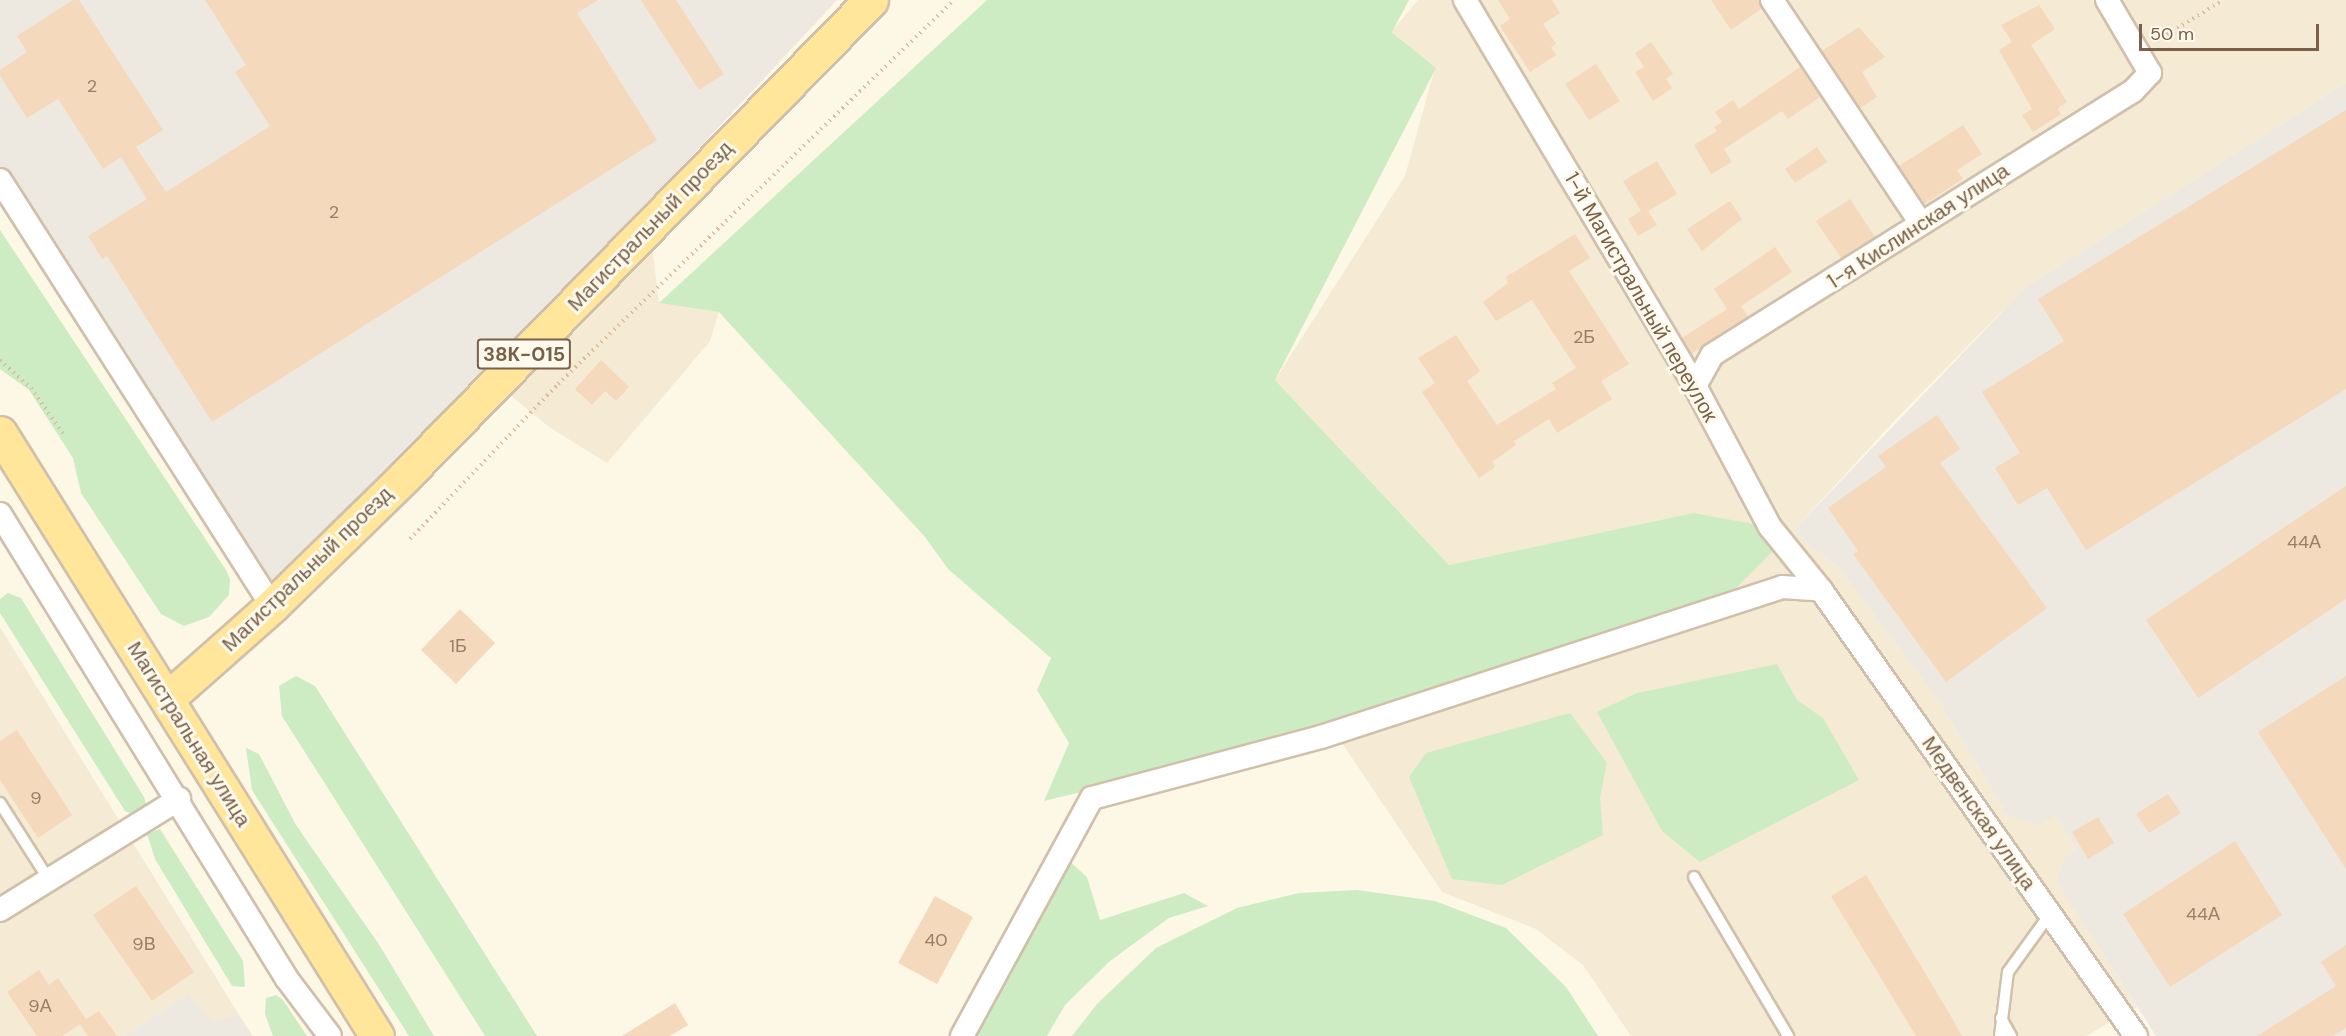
<!DOCTYPE html>
<html>
<head>
<meta charset="utf-8">
<style>
  body { margin:0 }
  #map { position:relative; width:2346px; height:1036px; overflow:hidden; background:#fdf7e6; font-family:"DM Sans",sans-serif }
  div>[style] { position:absolute }
  .residential>* { inset:0; background:#f5ead3 }
  .industrial>* { inset:0; background:#ede8e0 }
  .green>* { inset:0; background:#ceecc3 }
  .building>* { inset:0; background:#f4d9bc }
  .path>* { height:4px; margin-top:-2px; transform-origin:0; background:repeating-linear-gradient(90deg,#dabd9e 0 1.5px,transparent 0 6px) }
  .roads { filter:drop-shadow(2px 0 #d0c0ab) drop-shadow(-2px 0 #d0c0ab) drop-shadow(0 2px #d0c0ab) drop-shadow(0 -2px #d0c0ab) }
  .service>* { height:10px; margin:-5px; padding:0 5px; transform-origin:5px; border-radius:5px; background:#fff }
  .minor>* { height:22px; margin:-11px; padding:0 11px; transform-origin:11px; border-radius:11px; background:#fff }
  .primary>* { height:33px; margin:-16.5px; padding:0 16.5px; transform-origin:16.5px; border-radius:16.5px; background:#ffe69b }
  span { translate:-50% -50%; white-space:nowrap; text-align:center; line-height:1.15; -webkit-text-stroke:6px #fffaed; paint-order:stroke }
  .number-label { font-size:18px; color:#977e66 }
  .number-label span { -webkit-text-stroke-width:0 }
  .shield-label span { padding:2px 4px; background:#fffaed; border:2px solid; border-radius:4px; -webkit-text-stroke-width:0 }
  .shield-label { font-size:20px; color:#786049; font-weight:700 }
  .street-label { font-size:21px; color:#786049 }
  .scale { position:absolute; left:2139px; top:24px; width:180px; height:27px; box-sizing:border-box; border:3px solid #786049; border-top:0; padding-left:8px; font-size:18px; line-height:21px; white-space:nowrap; color:#786049; -webkit-text-stroke:4px #fffaed; paint-order:stroke }
</style>
</head>
<body>
<div id="map">
  <div class="residential">
    <div style="clip-path:polygon(1418px 0,2346px 0,2346px 83px,2025px 288px,1896px 419px,1793px 531px,1839px 568px,1937px 698px,2008px 815px,2055px 815px,2077px 849px,2064px 858px,2058px 881px,2137px 1007px,2086px 1036px,1631px 1036px,1583px 965px,1536px 929px,1442px 892px,1334px 731px,1693px 513px,1449px 565px,1275px 380px,1405px 176px,1435px 68px,1392px 31px)"></div>
    <div style="clip-path:polygon(652px 247px,659px 303px,719px 312px,710px 341px,607px 463px,549px 427px,508px 393px)"></div>
    <div style="clip-path:polygon(0 627px,239px 1015px,213px 1022px,188px 994px,125px 1036px,0 1036px)"></div>
  </div>
  <div class="industrial">
    <div style="clip-path:polygon(0 0,837px 0,272px 606px,0 204px)"></div>
    <div style="clip-path:polygon(2346px 83px,2346px 1036px,2156px 1036px,2057px 881px,2064px 858px,2077px 849px,2055px 815px,2039px 825px,2008px 815px,1937px 698px,1839px 568px,1793px 531px,2025px 288px)"></div>
    <div style="clip-path:polygon(188px 994px,213px 1021px,239px 1015px,253px 1036px,125px 1036px)"></div>
  </div>
  <div class="green">
    <div style="clip-path:polygon(987px 0,1409px 0,1392px 32px,1436px 68px,1275px 380px,1449px 565px,1693px 513px,1793px 531px,1724px 600px,1334px 731px,1044px 801px,1069px 743px,1037px 690px,1051px 658px,948px 569px,925px 537px,719px 312px,659px 303px)"></div>
    <div style="clip-path:polygon(0 230px,226px 570px,230px 579px,229px 595px,209px 617px,184px 626px,161px 614px,81px 493px,73px 458px,29px 390px,0 369px)"></div>
    <div style="clip-path:polygon(8px 593px,21px 598px,144px 797px,148px 812px,138px 817px,125px 811px,0 613px,0 599px)"></div>
    <div style="clip-path:polygon(1777px 664px,1797px 700px,1823px 718px,1859px 780px,1700px 862px,1662px 831px,1597px 712px,1637px 693px)"></div>
    <div style="clip-path:polygon(296px 676px,315px 686px,537px 1036px,485px 1036px,282px 716px,279px 686px)"></div>
    <div style="clip-path:polygon(1570px 713px,1607px 763px,1600px 797px,1603px 835px,1502px 885px,1452px 879px,1409px 777px,1426px 753px)"></div>
    <div style="clip-path:polygon(246px 748px,259px 754px,296px 825px,380px 946px,434px 1036px,409px 1036px,252px 790px)"></div>
    <div style="clip-path:polygon(160px 829px,243px 961px,245px 987px,232px 986px,155px 859px,147px 834px)"></div>
    <div style="clip-path:polygon(1067px 859px,1087px 877px,1100px 920px,1184px 893px,1208px 906px,1169px 918px,1110px 961px,1065px 1005px,1047px 1036px,973px 1036px)"></div>
    <div style="clip-path:polygon(1357px 890px,1435px 901px,1506px 928px,1566px 987px,1598px 1036px,1072px 1036px,1097px 1004px,1156px 948px,1237px 908px,1299px 893px)"></div>
    <div style="clip-path:polygon(276px 995px,283px 1000px,307px 1036px,273px 1036px,265px 1014px,266px 998px)"></div>
  </div>
  <div class="building">
    <div style="clip-path:polygon(73px 0,79px 0,163px 130px,136px 147px,166px 192px,270px 126px,235px 72px,246px 65px,205px 0,598px 0,577px 13px,657px 140px,212px 422px,107px 256px,102px 259px,88px 236px,147px 199px,121px 157px,103px 169px,58px 99px,27px 118px,0 76px,0 70px,27px 52px,17px 36px)"></div>
    <div style="clip-path:polygon(641px 0,676px 0,724px 74px,699px 90px)"></div>
    <div style="clip-path:polygon(1498px 0,1552px 0,1560px 13px,1543px 24px,1556px 44px,1551px 47px,1556px 55px,1530px 72px,1500px 26px,1510px 19px)"></div>
    <div style="clip-path:polygon(1711px 0,1759px 0,1761px 9px,1731px 30px)"></div>
    <div style="clip-path:polygon(2039px 5px,2055px 29px,2031px 45px,2067px 102px,2057px 109px,2061px 114px,2033px 132px,2022px 115px,2032px 109px,1999px 50px,2012px 42px,2001px 25px)"></div>
    <div style="clip-path:polygon(1859px 27px,1885px 57px,1862px 72px,1877px 97px,1860px 108px,1822px 51px)"></div>
    <div style="clip-path:polygon(1651px 42px,1673px 74px,1666px 79px,1672px 88px,1653px 101px,1635px 72px,1644px 67px,1635px 53px)"></div>
    <div style="clip-path:polygon(1596px 64px,1620px 101px,1589px 120px,1565px 84px)"></div>
    <div style="clip-path:polygon(1800px 67px,1820px 97px,1788px 119px,1782px 111px,1724px 149px,1732px 162px,1711px 174px,1694px 145px,1717px 131px,1714px 127px,1722px 122px,1715px 112px,1733px 100px,1739px 109px)"></div>
    <div style="clip-path:polygon(2346px 110px,2346px 389px,2086px 550px,2047px 488px,2018px 505px,1995px 468px,2020px 453px,1982px 392px,2064px 341px,2038px 299px)"></div>
    <div style="clip-path:polygon(1963px 125px,1982px 154px,1957px 170px,1963px 179px,1924px 204px,1899px 166px)"></div>
    <div style="clip-path:polygon(1817px 147px,1827px 162px,1795px 183px,1785px 169px)"></div>
    <div style="clip-path:polygon(1657px 161px,1677px 194px,1648px 211px,1657px 225px,1638px 236px,1628px 219px,1641px 211px,1623px 181px)"></div>
    <div style="clip-path:polygon(1850px 199px,1875px 237px,1841px 258px,1816px 221px)"></div>
    <div style="clip-path:polygon(1730px 201px,1742px 219px,1702px 251px,1687px 229px)"></div>
    <div style="clip-path:polygon(1575px 234px,1590px 258px,1569px 271px,1629px 364px,1601px 381px,1612px 399px,1557px 433px,1549px 419px,1514px 441px,1516px 445px,1492px 462px,1495px 467px,1479px 478px,1422px 392px,1435px 383px,1418px 358px,1456px 335px,1480px 371px,1467px 381px,1497px 425px,1556px 389px,1552px 383px,1576px 368px,1532px 300px,1496px 321px,1483px 302px,1508px 283px,1506px 277px)"></div>
    <div style="clip-path:polygon(1775px 247px,1792px 272px,1741px 306px,1748px 316px,1691px 354px,1682px 338px,1727px 309px,1714px 289px)"></div>
    <div style="clip-path:polygon(601px 360px,629px 387px,616px 401px,605px 391px,592px 405px,575px 389px)"></div>
    <div style="clip-path:polygon(1937px 415px,1960px 449px,1940px 463px,2047px 608px,1946px 682px,1853px 554px,1858px 551px,1828px 508px,1886px 467px,1878px 456px)"></div>
    <div style="clip-path:polygon(2346px 486px,2346px 599px,2198px 698px,2146px 620px)"></div>
    <div style="clip-path:polygon(460px 609px,495px 643px,456px 684px,421px 650px)"></div>
    <div style="clip-path:polygon(2346px 676px,2346px 869px,2258px 732px)"></div>
    <div style="clip-path:polygon(17px 730px,72px 815px,38px 838px,0 780px,0 741px)"></div>
    <div style="clip-path:polygon(2168px 794px,2181px 813px,2149px 833px,2136px 814px)"></div>
    <div style="clip-path:polygon(2098px 817px,2114px 843px,2088px 859px,2072px 832px)"></div>
    <div style="clip-path:polygon(2235px 841px,2282px 915px,2170px 987px,2123px 914px)"></div>
    <div style="clip-path:polygon(1866px 875px,1945px 1006px,1962px 1036px,1916px 1036px,1831px 896px)"></div>
    <div style="clip-path:polygon(136px 886px,194px 972px,152px 1001px,93px 915px)"></div>
    <div style="clip-path:polygon(935px 896px,973px 917px,937px 984px,898px 963px)"></div>
    <div style="clip-path:polygon(2346px 945px,2346px 1028px,2333px 1036px,2257px 1036px,2336px 986px,2321px 962px)"></div>
    <div style="clip-path:polygon(39px 970px,49px 985px,58px 978px,86px 1019px,99px 1011px,117px 1036px,88px 1036px,80px 1024px,62px 1036px,37px 1036px,7px 992px)"></div>
    <div style="clip-path:polygon(675px 1003px,688px 1025px,670px 1036px,622px 1036px)"></div>
  </div>
  <div class="path">
    <div style="left:2157px;top:41px;width:78px;rotate:-31.8deg"></div>
    <div style="left:0;top:360px;width:42px;rotate:42.1deg"></div>
    <div style="left:31px;top:388px;width:57px;rotate:54.9deg"></div>
    <div style="left:410px;top:539px;width:214px;rotate:-46.3deg"></div>
    <div style="left:558px;top:384px;width:552px;rotate:-44.12deg"></div>
  </div>
  <div class="roads">
    <div class="service">
      <div style="left:0;top:803px;width:91px;rotate:57.5deg"></div>
      <div style="left:1694px;top:877px;width:185px;rotate:59.4deg"></div>
      <div style="left:2001px;top:1018px;width:21px;rotate:61deg"></div>
      <div style="left:2000px;top:1036px;width:64px;rotate:-82.9deg"></div>
      <div style="left:2008px;top:972px;width:72px;rotate:-54.1deg"></div>
    </div>
    <div class="minor">
      <div style="left:1465px;top:0;width:449px;rotate:59.2deg"></div>
      <div style="left:1695px;top:386px;width:160px;rotate:62deg"></div>
      <div style="left:1770px;top:527px;width:81px;rotate:51deg"></div>
      <div style="left:1821px;top:590px;width:546px;rotate:54.77deg"></div>
      <div style="left:1772px;top:0;width:267px;rotate:56.3deg"></div>
      <div style="left:0;top:180px;width:505px;rotate:57.44deg"></div>
      <div style="left:1695px;top:386px;width:35px;rotate:-61deg"></div>
      <div style="left:1712px;top:355px;width:497px;rotate:-32.1deg"></div>
      <div style="left:2133px;top:91px;width:25px;rotate:-47deg"></div>
      <div style="left:2150px;top:73px;width:85px;rotate:-120.5deg"></div>
      <div style="left:0;top:514px;width:546px;rotate:58.32deg"></div>
      <div style="left:287px;top:979px;width:71px;rotate:53deg"></div>
      <div style="left:0;top:910px;width:211px;rotate:-31.8deg"></div>
      <div style="left:962px;top:1036px;width:271px;rotate:-61.4deg"></div>
      <div style="left:1092px;top:798px;width:237px;rotate:-14.9deg"></div>
      <div style="left:1321px;top:737px;width:485px;rotate:-18deg"></div>
      <div style="left:1782px;top:587px;width:39px;rotate:4deg"></div>
    </div>
    <div class="primary">
      <div style="left:0;top:433px;width:711px;rotate:57.99deg"></div>
      <div style="left:168px;top:698px;width:139px;rotate:-41.5deg"></div>
      <div style="left:272px;top:606px;width:186px;rotate:-44.3deg"></div>
      <div style="left:405px;top:476px;width:666px;rotate:-45.61deg"></div>
    </div>
  </div>
  <div class="number-label">
    <span style="left:92px;top:86px">2</span>
    <span style="left:334px;top:212px">2</span>
    <span style="left:1584px;top:337px">2Б</span>
    <span style="left:2304px;top:542px">44А</span>
    <span style="left:458px;top:646px">1Б</span>
    <span style="left:36px;top:798px">9</span>
    <span style="left:2203px;top:914px">44А</span>
    <span style="left:936px;top:940px">40</span>
    <span style="left:144px;top:944px">9В</span>
    <span style="left:40px;top:1006px">9А</span>
  </div>
  <div class="shield-label">
    <span style="left:524px;top:354px">38К-015</span>
  </div>
  <div class="street-label">
    <span style="left:650px;top:226px;rotate:-46deg">Магистральный проезд</span>
    <span style="left:1918px;top:226px;rotate:-33deg">1-я Кислинская улица</span>
    <span style="left:1641px;top:297px;rotate:60deg">1-й Магистральный переулок</span>
    <span style="left:307px;top:569px;rotate:-44deg">Магистральный проезд</span>
    <span style="left:189px;top:734px;rotate:58deg">Магистральная улица</span>
    <span style="left:1979px;top:813px;rotate:55deg">Медвенская улица</span>
  </div>
  <div class="scale">50 m</div>
</div>
</body>
</html>
